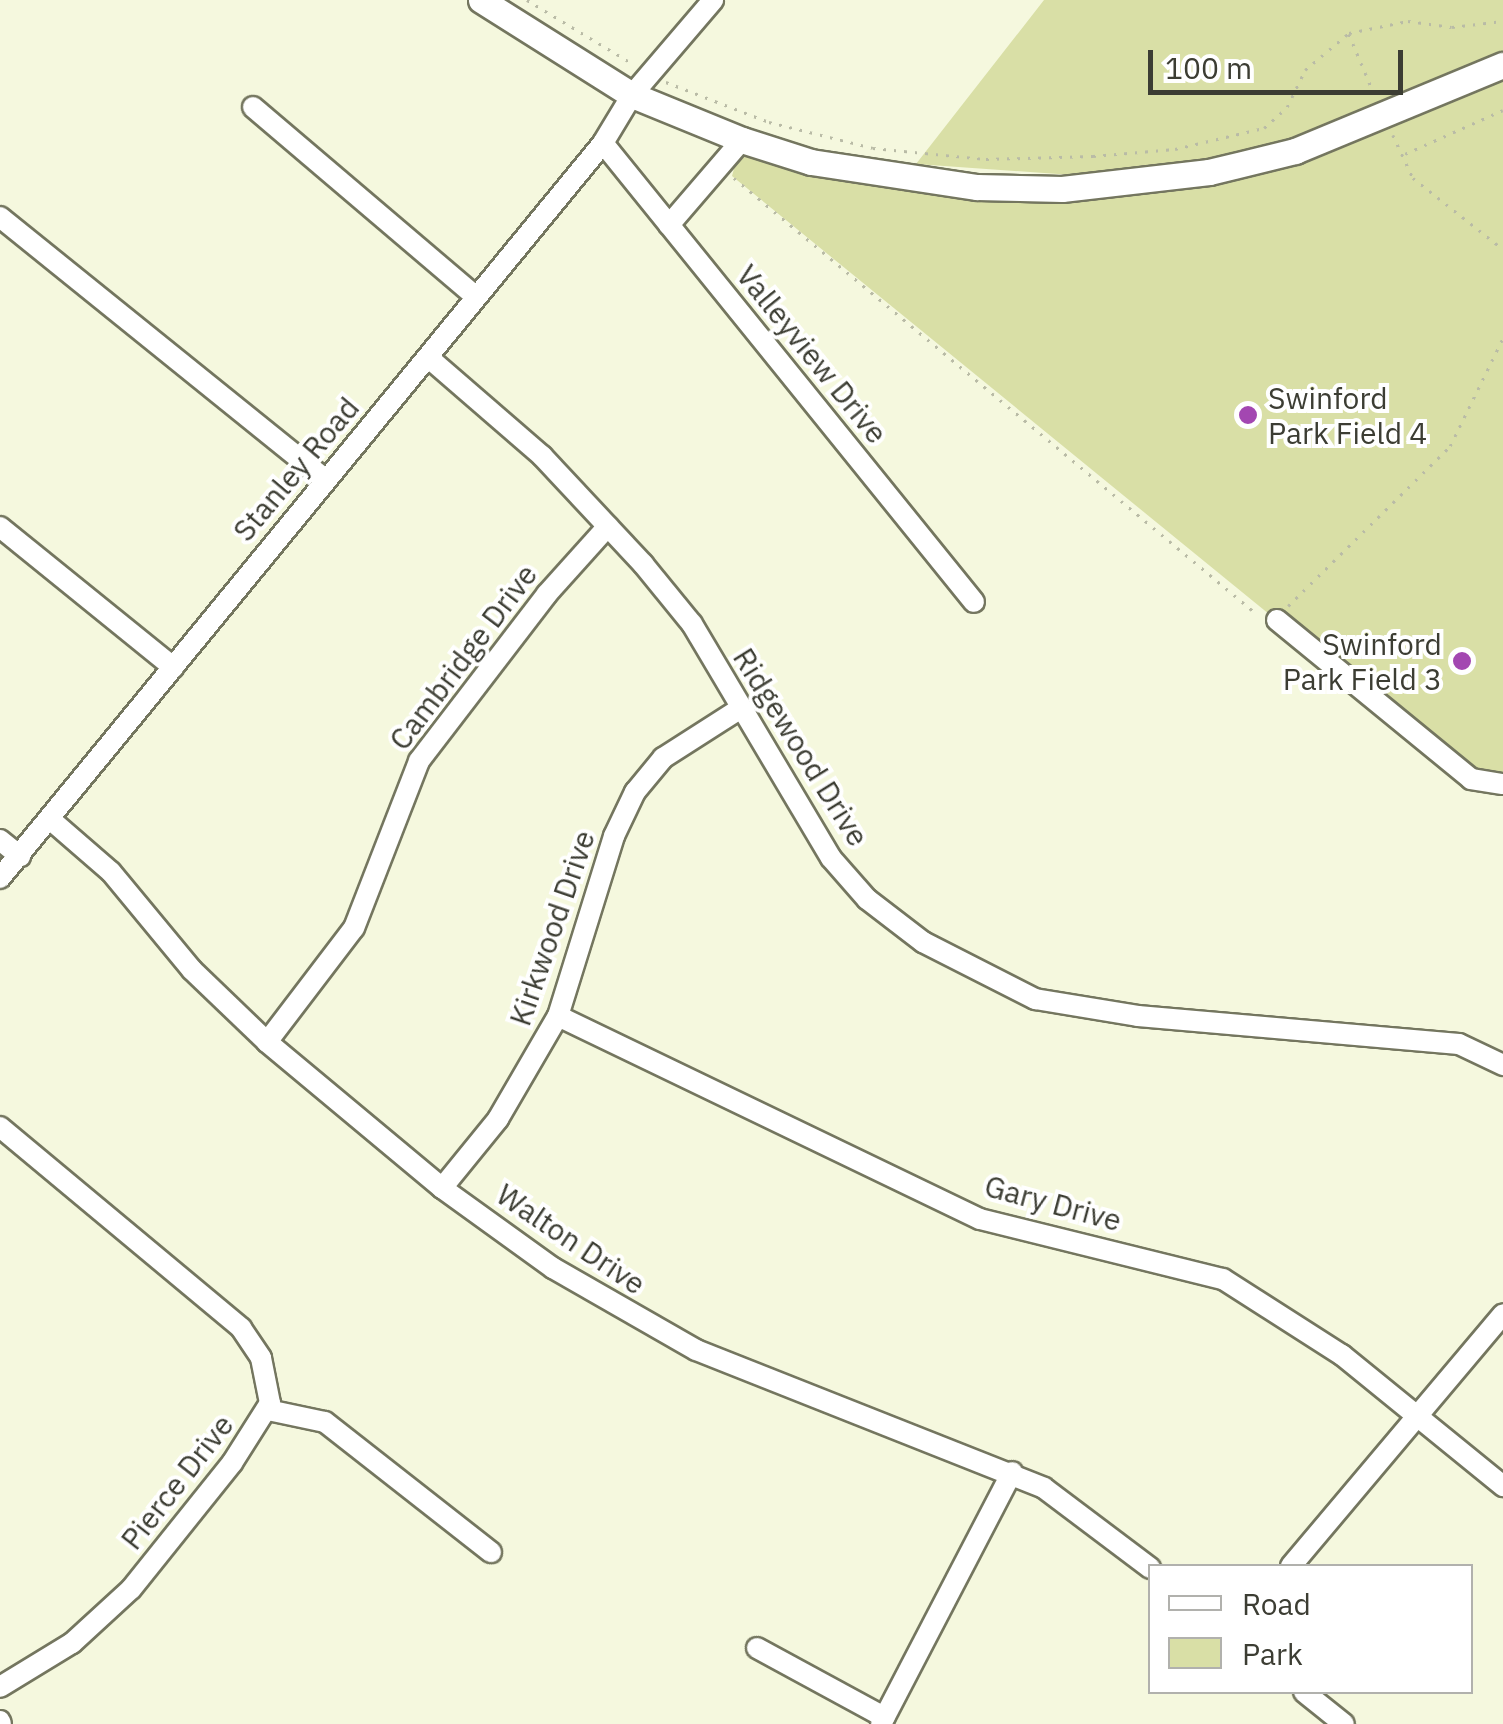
<!DOCTYPE html>
<html>
<head>
<meta charset="utf-8">
<style>
  body { margin:0 }
  #map { position:relative; width:1503px; height:1724px; overflow:hidden; background:#f5f8de; font-family:"IBM Plex Sans",sans-serif }
  div>[style] { position:absolute }
  .green>* { inset:0; background:#d9dfa6 }
  .path>* { height:2.5px; margin-top:-1.25px; transform-origin:0; background:repeating-linear-gradient(90deg,#b9bba6 0 2.5px,transparent 0 10.5px) }
  .roads { filter:drop-shadow(2px 0 #74765f) drop-shadow(-2px 0 #74765f) drop-shadow(0 2px #74765f) drop-shadow(0 -2px #74765f) }
  .minor>* { height:20px; margin:-10px; padding:0 10px; transform-origin:10px; border-radius:10px; background:#fff }
  .major>* { height:25px; margin:-12.5px; padding:0 12.5px; transform-origin:12.5px; border-radius:12.5px; background:#fff }
  .dots>* { width:28px; height:28px; translate:-50% -50%; box-sizing:border-box; border:5px solid #fff; border-radius:50% }
  span { translate:-50% -50%; white-space:nowrap; text-align:center; line-height:1.15; -webkit-text-stroke:8px #fff; paint-order:stroke }
  .street-label { font-size:30px; color:#3c3d33 }
  .poi-label { font-size:30px; color:#3c3d33 }
  .left { translate:0 -50%; text-align:left }
  .right { translate:-100% -50%; text-align:right }
  .legend { position:absolute; left:1148px; top:1564px; width:325px; height:130px; box-sizing:border-box; background:#fff; border:2px solid #b1b1ad; margin:0; padding:12px 18px; list-style:none; font-size:30px; color:#3c3d33 }
  .legend li { display:flex; align-items:center; gap:20px; height:50px }
  .legend b { width:50px; border:2px solid #b1b1ad }
  .scale { position:absolute; left:1148px; top:50px; width:255px; height:45px; box-sizing:border-box; border:5px solid #3c3d33; border-top:0; padding-left:12px; font-size:30px; line-height:35px; white-space:nowrap; color:#3c3d33; -webkit-text-stroke:8px #fff; paint-order:stroke }
</style>
</head>
<body>
<div id="map">
  <div class="green">
    <div style="clip-path:polygon(1044px 0,1503px 0,1503px 784px,1471px 779px,732px 176px,742px 140px,888px 177px,1143px 180px,916px 164px)"></div>
  </div>
  <div class="path">
    <div style="left:527px;top:0;width:124px;rotate:31.1deg"></div>
    <div style="left:1349px;top:34px;width:67px;rotate:67.2deg"></div>
    <div style="left:666px;top:82px;width:110px;rotate:21.2deg"></div>
    <div style="left:769px;top:122px;width:107px;rotate:14deg"></div>
    <div style="left:873px;top:148px;width:114px;rotate:5.6deg"></div>
    <div style="left:986px;top:159px;width:107px;rotate:-1.6deg"></div>
    <div style="left:1093px;top:156px;width:82px;rotate:-4.9deg"></div>
    <div style="left:1175px;top:149px;width:91px;rotate:-13.3deg"></div>
    <div style="left:1264px;top:128px;width:31px;rotate:-42deg"></div>
    <div style="left:1287px;top:107px;width:41px;rotate:-64.1deg"></div>
    <div style="left:1305px;top:70px;width:57px;rotate:-40.1deg"></div>
    <div style="left:1349px;top:33px;width:60px;rotate:-11.5deg"></div>
    <div style="left:1408px;top:21px;width:44px;rotate:7.8deg"></div>
    <div style="left:1452px;top:27px;width:51px;rotate:-6.7deg"></div>
    <div style="left:1393px;top:135px;width:47px;rotate:65.1deg"></div>
    <div style="left:1413px;top:178px;width:115px;rotate:38.3deg"></div>
    <div style="left:1405px;top:154px;width:107px;rotate:-24.2deg"></div>
    <div style="left:734px;top:178px;width:682px;rotate:39.83deg"></div>
    <div style="left:1288px;top:606px;width:228px;rotate:-44.6deg"></div>
    <div style="left:1450px;top:446px;width:120px;rotate:-63.9deg"></div>
  </div>
  <div class="roads">
    <div class="minor">
      <div style="left:253px;top:107px;width:293px;rotate:40.4deg"></div>
      <div style="left:603px;top:143px;width:590px;rotate:51.05deg"></div>
      <div style="left:0;top:217px;width:417px;rotate:38.9deg"></div>
      <div style="left:669px;top:225px;width:112px;rotate:-49.3deg"></div>
      <div style="left:429px;top:358px;width:150px;rotate:40.9deg"></div>
      <div style="left:542px;top:456px;width:148px;rotate:46.9deg"></div>
      <div style="left:643px;top:564px;width:77px;rotate:50.8deg"></div>
      <div style="left:692px;top:624px;width:272px;rotate:59.3deg"></div>
      <div style="left:831px;top:858px;width:55px;rotate:48.7deg"></div>
      <div style="left:867px;top:899px;width:71px;rotate:37.5deg"></div>
      <div style="left:923px;top:942px;width:126px;rotate:27deg"></div>
      <div style="left:1035px;top:999px;width:104px;rotate:9.4deg"></div>
      <div style="left:1138px;top:1016px;width:322px;rotate:5deg"></div>
      <div style="left:1459px;top:1044px;width:49px;rotate:25.5deg"></div>
      <div style="left:0;top:527px;width:223px;rotate:39deg"></div>
      <div style="left:1277px;top:620px;width:251px;rotate:39.3deg"></div>
      <div style="left:1471px;top:779px;width:32px;rotate:9deg"></div>
      <div style="left:51px;top:820px;width:79px;rotate:40.9deg"></div>
      <div style="left:111px;top:872px;width:127px;rotate:50.4deg"></div>
      <div style="left:192px;top:970px;width:104px;rotate:43.8deg"></div>
      <div style="left:267px;top:1042px;width:228px;rotate:39.8deg"></div>
      <div style="left:442px;top:1188px;width:137px;rotate:35.8deg"></div>
      <div style="left:553px;top:1268px;width:165px;rotate:29.8deg"></div>
      <div style="left:696px;top:1350px;width:374px;rotate:21.6deg"></div>
      <div style="left:1044px;top:1488px;width:133px;rotate:37deg"></div>
      <div style="left:0;top:840px;width:26px;rotate:39deg"></div>
      <div style="left:0;top:878px;width:951px;rotate:-50.63deg"></div>
      <div style="left:603px;top:143px;width:56px;rotate:-58.9deg"></div>
      <div style="left:632px;top:95px;width:125px;rotate:-49.5deg"></div>
      <div style="left:558px;top:1016px;width:468px;rotate:25.7deg"></div>
      <div style="left:980px;top:1219px;width:250px;rotate:13.9deg"></div>
      <div style="left:1223px;top:1279px;width:141px;rotate:32.6deg"></div>
      <div style="left:1342px;top:1355px;width:208px;rotate:39.1deg"></div>
      <div style="left:267px;top:1042px;width:143px;rotate:-52.7deg"></div>
      <div style="left:354px;top:928px;width:179px;rotate:-68.7deg"></div>
      <div style="left:419px;top:761px;width:210px;rotate:-52.5deg"></div>
      <div style="left:547px;top:594px;width:91px;rotate:-48.1deg"></div>
      <div style="left:0;top:1127px;width:314px;rotate:39.8deg"></div>
      <div style="left:241px;top:1328px;width:36px;rotate:56deg"></div>
      <div style="left:261px;top:1358px;width:46px;rotate:78.7deg"></div>
      <div style="left:270px;top:1403px;width:71px;rotate:122.3deg"></div>
      <div style="left:232px;top:1463px;width:161px;rotate:128.7deg"></div>
      <div style="left:131px;top:1589px;width:80px;rotate:137.5deg"></div>
      <div style="left:72px;top:1643px;width:84px;rotate:148.6deg"></div>
      <div style="left:442px;top:1188px;width:89px;rotate:-50.9deg"></div>
      <div style="left:498px;top:1119px;width:119px;rotate:-59.8deg"></div>
      <div style="left:558px;top:1016px;width:189px;rotate:-72.7deg"></div>
      <div style="left:614px;top:836px;width:49px;rotate:-64.5deg"></div>
      <div style="left:635px;top:792px;width:44px;rotate:-50.5deg"></div>
      <div style="left:663px;top:758px;width:89px;rotate:-32.6deg"></div>
      <div style="left:268px;top:1410px;width:58px;rotate:11.9deg"></div>
      <div style="left:325px;top:1422px;width:211px;rotate:38.1deg"></div>
      <div style="left:1291px;top:1566px;width:329px;rotate:-49.9deg"></div>
      <div style="left:757px;top:1648px;width:145px;rotate:28.5deg"></div>
      <div style="left:1304px;top:1692px;width:51px;rotate:38.7deg"></div>
      <div style="left:0;top:1721px;width:3px;rotate:72deg"></div>
      <div style="left:881px;top:1724px;width:284px;rotate:-62.5deg"></div>
    </div>
    <div class="major">
      <div style="left:481px;top:0;width:178px;rotate:32.2deg"></div>
      <div style="left:632px;top:95px;width:119px;rotate:22.2deg"></div>
      <div style="left:742px;top:140px;width:72px;rotate:17.7deg"></div>
      <div style="left:811px;top:162px;width:168px;rotate:8.6deg"></div>
      <div style="left:977px;top:187px;width:85px;rotate:1.3deg"></div>
      <div style="left:1062px;top:189px;width:148px;rotate:-6.6deg"></div>
      <div style="left:1209px;top:172px;width:89px;rotate:-13.7deg"></div>
      <div style="left:1295px;top:151px;width:225px;rotate:-22.5deg"></div>
    </div>
  </div>
  <div class="dots">
    <div style="left:1248px;top:415px;background:#a347b1"></div>
    <div style="left:1462px;top:661px;background:#a347b1"></div>
  </div>
  <div class="street-label">
    <span style="left:812px;top:354px;rotate:51deg">Valleyview Drive</span>
    <span style="left:296px;top:469px;rotate:-50deg">Stanley Road</span>
    <span style="left:463px;top:657px;rotate:-53deg">Cambridge Drive</span>
    <span style="left:801px;top:747px;rotate:58deg">Ridgewood Drive</span>
    <span style="left:552px;top:928px;rotate:-71deg">Kirkwood Drive</span>
    <span style="left:1053px;top:1203px;rotate:15deg">Gary Drive</span>
    <span style="left:571px;top:1239px;rotate:34deg">Walton Drive</span>
    <span style="left:177px;top:1482px;rotate:-52deg">Pierce Drive</span>
  </div>
  <div class="poi-label">
    <span class="left" style="left:1268px;top:415px">Swinford<br>Park Field 4</span>
    <span class="right" style="left:1442px;top:661px">Swinford<br>Park Field 3</span>
  </div>
  <ul class="legend">
  <li><b style="height:12px;background:#fff"></b>Road</li>
  <li><b style="height:28px;background:#d9dfa6"></b>Park</li>
  </ul>
  <div class="scale">100 m</div>
</div>
</body>
</html>
